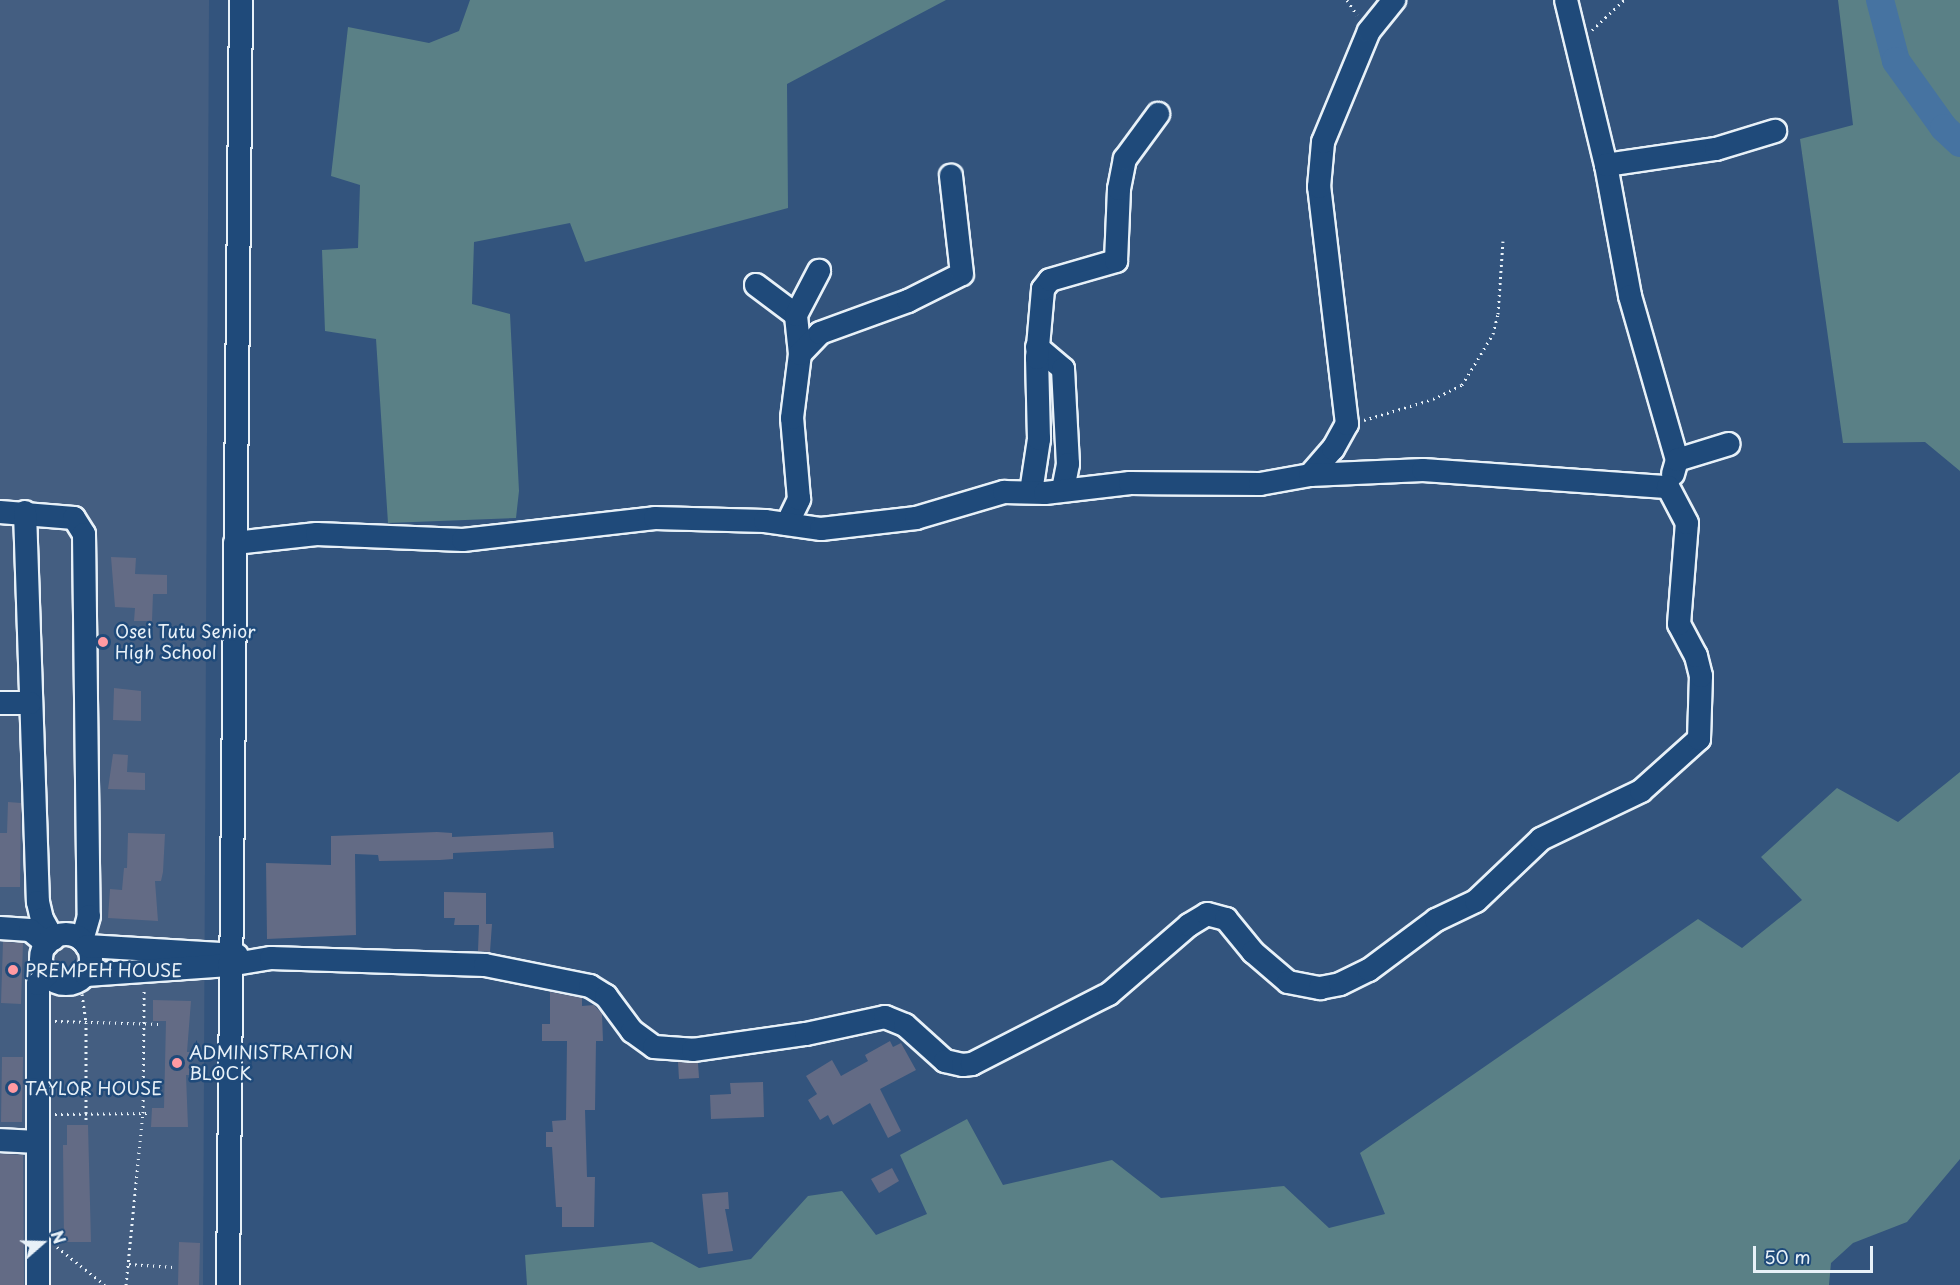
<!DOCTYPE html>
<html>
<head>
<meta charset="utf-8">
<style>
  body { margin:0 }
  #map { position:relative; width:1960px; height:1285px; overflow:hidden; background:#33547d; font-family:"Playpen Sans",sans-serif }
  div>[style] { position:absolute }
  .built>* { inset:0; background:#445e81 }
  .green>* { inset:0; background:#5a8086 }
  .river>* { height:28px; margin:-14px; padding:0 14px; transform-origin:14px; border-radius:14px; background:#4673a1 }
  .building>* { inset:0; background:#636b85 }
  .path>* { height:3px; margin-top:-1.5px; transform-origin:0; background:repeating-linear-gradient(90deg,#e8f1f8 0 1.5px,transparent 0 6px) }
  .roads { filter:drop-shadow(2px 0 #e8f1f8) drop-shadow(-2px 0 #e8f1f8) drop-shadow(0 2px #e8f1f8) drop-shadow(0 -2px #e8f1f8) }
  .minor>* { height:22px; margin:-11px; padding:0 11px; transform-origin:11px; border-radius:11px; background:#1f4a7a }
  .minor>.ring { margin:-11px; padding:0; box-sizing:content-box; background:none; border:22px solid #1f4a7a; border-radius:50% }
  .dots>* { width:16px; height:16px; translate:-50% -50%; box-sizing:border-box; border:3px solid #1f4a7a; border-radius:50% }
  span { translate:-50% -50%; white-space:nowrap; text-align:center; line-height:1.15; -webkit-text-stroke:5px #1f4a7a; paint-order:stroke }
  .poi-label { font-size:18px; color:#e8f1f8 }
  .left { translate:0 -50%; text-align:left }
  .north { position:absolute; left:12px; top:1213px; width:60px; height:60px; -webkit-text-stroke:4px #1f4a7a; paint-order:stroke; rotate:70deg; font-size:16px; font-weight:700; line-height:24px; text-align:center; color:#e8f1f8 }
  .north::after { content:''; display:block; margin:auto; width:21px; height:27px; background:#e8f1f8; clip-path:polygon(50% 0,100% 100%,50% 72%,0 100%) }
  .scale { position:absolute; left:1753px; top:1246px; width:120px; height:27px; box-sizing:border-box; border:3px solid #e8f1f8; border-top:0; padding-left:8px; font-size:18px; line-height:21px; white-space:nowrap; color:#e8f1f8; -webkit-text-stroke:4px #1f4a7a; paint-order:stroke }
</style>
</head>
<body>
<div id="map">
  <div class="built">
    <div style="clip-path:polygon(0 0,209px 0,203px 1285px,0 1285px)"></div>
  </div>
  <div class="green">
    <div style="clip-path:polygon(470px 0,946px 0,787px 84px,788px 208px,585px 262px,570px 223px,474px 242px,472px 304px,510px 314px,519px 491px,516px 518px,388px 523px,376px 339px,325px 331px,322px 250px,358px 248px,360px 185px,331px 176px,348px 27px,429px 43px,459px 31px)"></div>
    <div style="clip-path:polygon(1838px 0,1960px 0,1960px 471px,1925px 442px,1843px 443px,1800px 139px,1853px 125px)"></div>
    <div style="clip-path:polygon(1960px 772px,1960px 1159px,1907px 1222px,1853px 1243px,1831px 1263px,1829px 1285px,527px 1285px,525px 1255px,652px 1242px,699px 1268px,751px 1259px,808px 1196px,842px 1191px,876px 1235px,927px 1214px,900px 1155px,967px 1119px,1003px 1185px,1112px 1160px,1161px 1198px,1284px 1186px,1329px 1228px,1385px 1214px,1360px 1153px,1698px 919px,1742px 948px,1802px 900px,1761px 857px,1837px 788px,1898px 822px)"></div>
  </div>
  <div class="river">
    <div style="left:1880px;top:0;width:63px;rotate:75.3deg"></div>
    <div style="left:1896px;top:61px;width:82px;rotate:54.4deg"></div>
    <div style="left:1944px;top:128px;width:22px;rotate:43deg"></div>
  </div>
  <div class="building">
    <div style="clip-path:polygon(111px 557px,136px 558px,135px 574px,167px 575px,167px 594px,153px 594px,152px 621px,134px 621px,135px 608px,115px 607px)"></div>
    <div style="clip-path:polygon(114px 688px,141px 691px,141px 721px,113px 720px)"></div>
    <div style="clip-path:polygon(113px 754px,128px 755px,127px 772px,145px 773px,145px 790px,108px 789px)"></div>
    <div style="clip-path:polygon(8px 802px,21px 803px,20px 887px,0 887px,0 833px,7px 833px)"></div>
    <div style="clip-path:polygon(437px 832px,452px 833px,452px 837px,553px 832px,554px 848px,453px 853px,453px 859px,440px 860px,379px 861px,378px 855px,355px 854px,356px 935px,267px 939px,266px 863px,331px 865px,331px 836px)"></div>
    <div style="clip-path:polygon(128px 833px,165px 834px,163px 872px,161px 881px,155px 881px,158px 921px,108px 918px,110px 889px,122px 890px,124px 868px,127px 868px)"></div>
    <div style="clip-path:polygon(444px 892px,486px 893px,486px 924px,492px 924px,490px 952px,478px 951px,479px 925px,454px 925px,455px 918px,444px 918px)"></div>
    <div style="clip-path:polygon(3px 942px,23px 943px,21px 1004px,1px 1003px)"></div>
    <div style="clip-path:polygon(550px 992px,582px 998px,582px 1006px,594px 1005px,602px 1014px,603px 1041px,596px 1041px,595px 1110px,585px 1110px,587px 1177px,595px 1177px,594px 1227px,562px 1227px,562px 1207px,556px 1207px,552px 1147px,546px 1147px,546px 1132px,553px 1132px,552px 1121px,566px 1120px,567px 1041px,542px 1041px,542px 1024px,550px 1024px)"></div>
    <div style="clip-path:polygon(153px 1000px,191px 1001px,187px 1052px,190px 1052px,189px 1075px,186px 1075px,188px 1127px,151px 1127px,152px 1108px,164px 1108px,166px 1021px,153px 1021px)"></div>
    <div style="clip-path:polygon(890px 1041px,893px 1047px,901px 1043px,916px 1070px,880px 1089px,901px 1131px,888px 1138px,870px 1103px,833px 1125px,828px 1115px,820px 1120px,808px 1100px,817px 1094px,806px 1076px,832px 1060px,841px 1076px,868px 1061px,865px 1055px)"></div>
    <div style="clip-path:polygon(2px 1057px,23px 1057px,22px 1122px,1px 1122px)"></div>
    <div style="clip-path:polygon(678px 1062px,698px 1063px,699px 1078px,679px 1079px)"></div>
    <div style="clip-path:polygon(763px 1082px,764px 1117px,711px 1119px,710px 1095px,731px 1094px,730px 1083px)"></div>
    <div style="clip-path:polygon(67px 1125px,88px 1125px,91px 1242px,64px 1242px,63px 1145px,67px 1145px)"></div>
    <div style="clip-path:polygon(0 1154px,23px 1155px,24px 1285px,0 1285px)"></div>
    <div style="clip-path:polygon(892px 1168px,899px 1181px,879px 1193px,871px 1179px)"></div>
    <div style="clip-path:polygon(728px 1192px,729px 1209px,725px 1209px,733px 1251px,708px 1254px,702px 1194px)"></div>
    <div style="clip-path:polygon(179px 1242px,200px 1243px,199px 1285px,178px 1285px)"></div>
  </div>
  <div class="path">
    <div style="left:1347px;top:0;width:18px;rotate:56deg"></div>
    <div style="left:1592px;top:30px;width:44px;rotate:-43.2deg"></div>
    <div style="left:1364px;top:420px;width:72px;rotate:-16.9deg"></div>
    <div style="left:1433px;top:399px;width:32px;rotate:-26deg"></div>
    <div style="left:1462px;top:385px;width:60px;rotate:-58.7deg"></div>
    <div style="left:1493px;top:334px;width:21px;rotate:-76deg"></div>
    <div style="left:1498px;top:314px;width:73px;rotate:-86.1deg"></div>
    <div style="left:82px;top:994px;width:28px;rotate:82deg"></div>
    <div style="left:86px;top:1022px;width:99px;rotate:90deg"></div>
    <div style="left:55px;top:1021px;width:104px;rotate:1.7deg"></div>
    <div style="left:55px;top:1114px;width:94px;rotate:-0.6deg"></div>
    <div style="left:57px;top:1247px;width:61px;rotate:38.4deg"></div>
    <div style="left:129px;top:1264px;width:44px;rotate:3.9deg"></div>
    <div style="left:126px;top:1285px;width:173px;rotate:-84.4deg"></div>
    <div style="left:143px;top:1113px;width:124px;rotate:-89.5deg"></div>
  </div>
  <div class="roads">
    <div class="minor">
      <div style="left:1566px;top:0;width:170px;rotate:76.4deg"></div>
      <div style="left:1606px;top:165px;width:133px;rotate:79.6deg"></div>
      <div style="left:1630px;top:296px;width:171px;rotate:74deg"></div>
      <div style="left:1606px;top:165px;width:111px;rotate:-8.3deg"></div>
      <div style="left:1716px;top:149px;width:62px;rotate:-17deg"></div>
      <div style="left:756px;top:285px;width:50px;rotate:36.9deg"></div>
      <div style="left:1037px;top:347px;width:34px;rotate:40deg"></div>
      <div style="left:1063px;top:369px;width:95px;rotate:87deg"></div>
      <div style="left:1068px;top:464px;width:26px;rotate:101deg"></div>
      <div style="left:800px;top:354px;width:39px;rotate:-96deg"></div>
      <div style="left:796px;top:315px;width:50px;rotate:-62.4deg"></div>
      <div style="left:1673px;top:474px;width:15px;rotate:-74deg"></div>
      <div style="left:1677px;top:460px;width:54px;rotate:-17.1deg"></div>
      <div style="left:1310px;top:475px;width:35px;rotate:-49deg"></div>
      <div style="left:1333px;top:449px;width:29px;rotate:-61deg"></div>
      <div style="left:1347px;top:424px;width:239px;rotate:-96.7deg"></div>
      <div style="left:1319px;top:187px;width:45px;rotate:-84.9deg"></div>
      <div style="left:1323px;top:142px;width:120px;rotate:-67.5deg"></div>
      <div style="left:1369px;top:31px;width:40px;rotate:-51deg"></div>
      <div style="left:1031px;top:492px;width:54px;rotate:-81.4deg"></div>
      <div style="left:1039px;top:439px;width:81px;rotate:-91.4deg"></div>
      <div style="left:1037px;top:358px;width:69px;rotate:-85deg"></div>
      <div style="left:1043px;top:289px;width:11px;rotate:-52deg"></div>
      <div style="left:1050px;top:280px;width:69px;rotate:-16.1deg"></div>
      <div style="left:1116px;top:261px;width:72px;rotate:-87.6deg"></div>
      <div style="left:1119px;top:189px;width:31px;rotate:-79deg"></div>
      <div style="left:1125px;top:159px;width:56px;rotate:-53.7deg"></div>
      <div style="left:0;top:512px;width:74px;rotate:4.6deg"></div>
      <div style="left:74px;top:518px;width:19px;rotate:58deg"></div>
      <div style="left:84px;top:534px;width:382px;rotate:89.3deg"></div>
      <div style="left:89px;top:916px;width:25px;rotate:106deg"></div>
      <div style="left:25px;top:512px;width:390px;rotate:88.1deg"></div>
      <div style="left:38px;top:902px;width:17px;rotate:77deg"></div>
      <div style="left:42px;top:919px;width:23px;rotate:61deg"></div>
      <div style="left:787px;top:524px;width:28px;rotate:-64deg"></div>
      <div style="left:799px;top:499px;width:81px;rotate:-94.9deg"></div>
      <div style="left:792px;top:418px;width:64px;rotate:-82.9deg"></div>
      <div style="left:800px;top:354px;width:29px;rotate:-46deg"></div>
      <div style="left:820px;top:333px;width:94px;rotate:-20deg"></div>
      <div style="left:908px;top:301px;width:60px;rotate:-26.6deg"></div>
      <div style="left:962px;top:274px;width:99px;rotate:-96.4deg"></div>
      <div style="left:235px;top:543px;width:82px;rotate:-6.3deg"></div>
      <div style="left:317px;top:534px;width:146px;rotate:2.4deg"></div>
      <div style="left:463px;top:540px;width:193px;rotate:-6.5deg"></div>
      <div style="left:655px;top:518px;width:110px;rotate:1.6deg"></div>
      <div style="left:765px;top:521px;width:57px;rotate:8.1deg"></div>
      <div style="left:821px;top:529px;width:96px;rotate:-6.6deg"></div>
      <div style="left:916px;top:518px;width:92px;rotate:-16.5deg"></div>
      <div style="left:1004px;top:492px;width:41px;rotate:1.4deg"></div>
      <div style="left:1045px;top:493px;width:86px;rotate:-6.7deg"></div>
      <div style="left:1130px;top:483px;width:130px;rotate:0.4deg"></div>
      <div style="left:1260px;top:484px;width:51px;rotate:-10.2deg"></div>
      <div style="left:1310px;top:475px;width:113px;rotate:-2.5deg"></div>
      <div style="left:1423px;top:470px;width:246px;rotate:4deg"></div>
      <div style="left:0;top:703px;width:30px"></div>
      <div style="left:0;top:928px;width:30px;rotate:4deg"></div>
      <div style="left:30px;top:930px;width:22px;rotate:39deg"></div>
      <div class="ring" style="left:41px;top:934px;width:28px;height:28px"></div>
      <div style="left:87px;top:946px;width:150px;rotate:3.4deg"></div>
      <div style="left:86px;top:975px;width:143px;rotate:-4deg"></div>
      <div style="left:229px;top:965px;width:43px;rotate:-9.5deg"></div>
      <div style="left:271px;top:958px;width:214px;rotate:1.9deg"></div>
      <div style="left:485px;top:965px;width:107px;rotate:11.3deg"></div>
      <div style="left:590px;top:986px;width:19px;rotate:32deg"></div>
      <div style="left:606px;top:996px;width:44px;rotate:53.4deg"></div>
      <div style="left:632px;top:1031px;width:27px;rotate:36deg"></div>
      <div style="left:654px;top:1047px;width:39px;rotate:4deg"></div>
      <div style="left:693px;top:1050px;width:114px;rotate:-8.1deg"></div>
      <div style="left:806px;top:1034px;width:81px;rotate:-12.1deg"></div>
      <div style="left:885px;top:1017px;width:22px;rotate:22deg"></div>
      <div style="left:905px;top:1025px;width:54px;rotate:42deg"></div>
      <div style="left:945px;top:1061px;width:18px;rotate:13deg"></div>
      <div style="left:963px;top:1065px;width:9px;rotate:-6deg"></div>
      <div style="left:972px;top:1064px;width:154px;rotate:-27.1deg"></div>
      <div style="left:1109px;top:994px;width:106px;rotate:-40.8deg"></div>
      <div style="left:1189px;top:925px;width:21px;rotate:-31deg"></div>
      <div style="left:1207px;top:914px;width:20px;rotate:15deg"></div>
      <div style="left:1226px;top:919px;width:43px;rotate:50.7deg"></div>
      <div style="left:1253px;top:952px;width:46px;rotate:40.6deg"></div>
      <div style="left:1288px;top:982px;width:33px;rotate:11deg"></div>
      <div style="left:1320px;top:988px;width:20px;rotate:-11deg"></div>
      <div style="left:1340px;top:984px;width:32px;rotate:-26deg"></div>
      <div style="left:1369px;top:970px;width:84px;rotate:-36.7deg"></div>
      <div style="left:1436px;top:920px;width:44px;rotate:-25.4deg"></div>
      <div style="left:1476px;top:901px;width:90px;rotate:-43.6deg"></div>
      <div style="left:1541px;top:839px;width:111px;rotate:-25.6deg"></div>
      <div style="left:1641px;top:791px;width:78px;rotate:-41.9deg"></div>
      <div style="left:1699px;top:739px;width:63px;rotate:-88.2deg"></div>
      <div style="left:1701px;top:676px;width:21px;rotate:-104deg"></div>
      <div style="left:1696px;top:656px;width:36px;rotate:-118deg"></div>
      <div style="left:1679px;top:624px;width:101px;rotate:-85.5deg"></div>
      <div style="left:1687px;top:523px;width:41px;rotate:-117.8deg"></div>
      <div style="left:0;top:1140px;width:37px;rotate:3deg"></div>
      <div style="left:38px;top:1285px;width:301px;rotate:-90deg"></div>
      <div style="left:38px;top:984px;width:13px;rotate:-45deg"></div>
      <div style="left:228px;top:1285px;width:1285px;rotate:-89.42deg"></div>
    </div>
  </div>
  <div class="dots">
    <div style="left:103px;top:642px;background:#ff9aa2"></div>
    <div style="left:13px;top:970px;background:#ff9aa2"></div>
    <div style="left:177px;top:1063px;background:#ff9aa2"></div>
    <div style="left:13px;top:1088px;background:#ff9aa2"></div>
  </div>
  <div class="poi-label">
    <span class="left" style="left:115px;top:642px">Osei Tutu Senior<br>High School</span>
    <span class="left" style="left:25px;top:970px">PREMPEH HOUSE</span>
    <span class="left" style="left:189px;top:1063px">ADMINISTRATION<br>BLOCK</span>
    <span class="left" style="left:25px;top:1088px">TAYLOR HOUSE</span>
  </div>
  <div class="north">N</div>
  <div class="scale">50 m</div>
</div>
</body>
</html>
